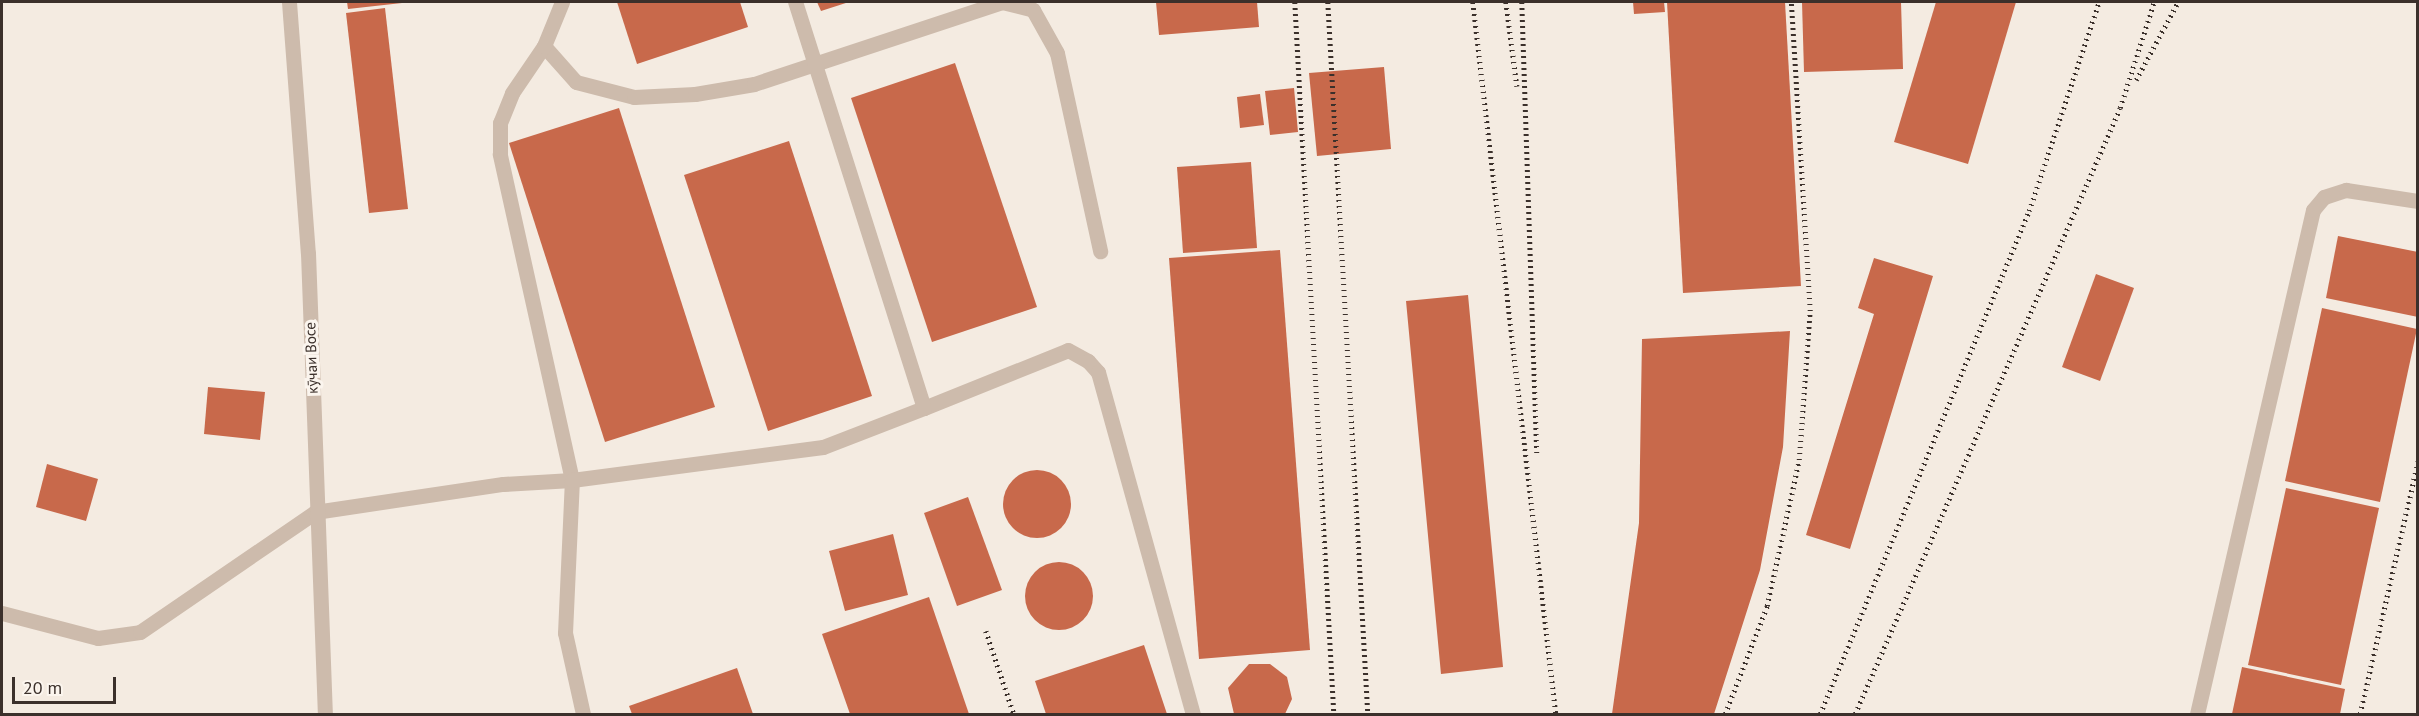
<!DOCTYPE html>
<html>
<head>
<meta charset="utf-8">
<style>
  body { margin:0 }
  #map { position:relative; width:2419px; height:716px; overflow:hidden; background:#f4ebe1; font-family:"PT Sans",sans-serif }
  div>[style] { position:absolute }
  .building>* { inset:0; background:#c8694b }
  .round { border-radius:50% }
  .service>* { height:15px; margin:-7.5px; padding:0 7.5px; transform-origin:7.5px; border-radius:7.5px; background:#cdbbac }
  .minor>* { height:15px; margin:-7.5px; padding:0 7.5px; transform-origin:7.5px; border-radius:7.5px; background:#cdbbac }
  .rail>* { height:4.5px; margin-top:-2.25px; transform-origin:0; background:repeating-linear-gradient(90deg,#3b302b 0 1.5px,transparent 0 6px) }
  span { translate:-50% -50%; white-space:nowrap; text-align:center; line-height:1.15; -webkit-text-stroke:6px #fbf5ee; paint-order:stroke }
  .street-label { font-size:15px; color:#3b302b }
  .frame { position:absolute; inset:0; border:3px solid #3b302b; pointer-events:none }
  .scale { position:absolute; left:12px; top:677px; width:104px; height:27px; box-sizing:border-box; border:3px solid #3b302b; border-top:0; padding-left:8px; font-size:18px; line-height:21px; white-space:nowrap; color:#3b302b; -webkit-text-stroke:4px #fbf5ee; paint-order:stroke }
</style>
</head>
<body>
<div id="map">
  <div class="building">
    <div style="clip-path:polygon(347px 2px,402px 2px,402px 3px,348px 9px)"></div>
    <div style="clip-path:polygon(617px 2px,740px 2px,748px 27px,637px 64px)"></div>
    <div style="clip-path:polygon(817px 2px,849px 2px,821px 11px)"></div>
    <div style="clip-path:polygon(1156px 2px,1257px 2px,1259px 27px,1159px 35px)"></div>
    <div style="clip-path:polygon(1633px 2px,1664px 2px,1665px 12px,1634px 14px)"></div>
    <div style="clip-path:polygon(1667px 2px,1785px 2px,1801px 286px,1683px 293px)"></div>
    <div style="clip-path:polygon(1802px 2px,1901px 2px,1903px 69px,1804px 72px)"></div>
    <div style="clip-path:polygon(1936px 2px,2016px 2px,1968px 164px,1894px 142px)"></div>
    <div style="clip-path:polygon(385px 8px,408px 209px,369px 213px,346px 13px)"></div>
    <div style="clip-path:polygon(955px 63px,1037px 307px,932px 342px,851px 98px)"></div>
    <div style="clip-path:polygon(1384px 67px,1391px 149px,1317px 156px,1309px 73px)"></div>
    <div style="clip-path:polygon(1294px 88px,1298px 132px,1270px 135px,1265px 91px)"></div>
    <div style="clip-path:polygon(1260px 94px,1264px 125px,1240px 128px,1237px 97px)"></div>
    <div style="clip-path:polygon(619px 108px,715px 407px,605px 442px,509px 143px)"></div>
    <div style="clip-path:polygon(789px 141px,872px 396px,768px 431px,684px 175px)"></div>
    <div style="clip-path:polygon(1251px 162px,1257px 248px,1183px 253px,1177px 167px)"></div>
    <div style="clip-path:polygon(2338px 236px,2418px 252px,2418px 317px,2326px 298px)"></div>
    <div style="clip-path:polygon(1280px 250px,1310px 650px,1199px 659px,1169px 258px)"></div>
    <div style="clip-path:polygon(1874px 258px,1933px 276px,1850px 549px,1806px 535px,1874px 314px,1858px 308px)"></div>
    <div style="clip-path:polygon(2096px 274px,2134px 288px,2100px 381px,2062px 367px)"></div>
    <div style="clip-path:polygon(1468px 295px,1503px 667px,1441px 674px,1406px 301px)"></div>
    <div style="clip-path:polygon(2322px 308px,2417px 329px,2380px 502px,2285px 481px)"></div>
    <div style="clip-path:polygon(1790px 331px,1783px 447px,1760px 570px,1714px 714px,1612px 714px,1639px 523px,1642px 339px)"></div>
    <div style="clip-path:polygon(208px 387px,265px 392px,260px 440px,204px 434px)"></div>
    <div style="clip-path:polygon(47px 464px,98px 479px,86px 521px,36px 507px)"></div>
    <div class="round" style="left:1003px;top:470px;width:68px;height:68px"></div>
    <div style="clip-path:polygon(2286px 488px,2379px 508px,2341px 685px,2248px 665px)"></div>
    <div style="clip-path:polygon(968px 497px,1002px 590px,957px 606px,924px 513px)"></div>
    <div style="clip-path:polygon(893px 534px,908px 595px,845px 611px,829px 551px)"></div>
    <div class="round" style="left:1025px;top:562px;width:68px;height:68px"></div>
    <div style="clip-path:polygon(929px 597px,969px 714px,850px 714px,822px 634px)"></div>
    <div style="clip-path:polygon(1144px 645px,1167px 714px,1046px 714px,1035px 681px)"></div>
    <div style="clip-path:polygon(1249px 664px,1270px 664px,1287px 677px,1292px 699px,1285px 714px,1234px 714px,1228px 688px)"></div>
    <div style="clip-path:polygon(2242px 667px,2345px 689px,2340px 714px,2232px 714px)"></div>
    <div style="clip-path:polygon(737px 668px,753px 714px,632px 714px,629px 706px)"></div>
  </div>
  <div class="service">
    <div style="left:544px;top:46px;width:48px;rotate:48.4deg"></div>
    <div style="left:576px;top:82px;width:60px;rotate:14.5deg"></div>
    <div style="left:634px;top:97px;width:61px;rotate:-2.8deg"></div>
    <div style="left:695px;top:94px;width:60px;rotate:-9.6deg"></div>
    <div style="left:754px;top:84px;width:261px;rotate:-18.3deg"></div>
    <div style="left:1002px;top:2px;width:32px;rotate:14deg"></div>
    <div style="left:1033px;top:10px;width:49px;rotate:60.8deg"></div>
    <div style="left:1057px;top:53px;width:203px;rotate:77.7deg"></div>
    <div style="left:924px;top:408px;width:155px;rotate:-21.9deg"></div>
    <div style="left:1068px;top:350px;width:23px;rotate:29deg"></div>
    <div style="left:1088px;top:361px;width:15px;rotate:48deg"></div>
    <div style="left:1098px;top:372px;width:355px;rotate:74.5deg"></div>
    <div style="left:2px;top:613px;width:99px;rotate:14.6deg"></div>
    <div style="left:98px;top:638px;width:42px;rotate:-8.1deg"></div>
    <div style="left:140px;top:632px;width:212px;rotate:-34.4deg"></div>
    <div style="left:315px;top:512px;width:190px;rotate:-8.5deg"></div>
    <div style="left:503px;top:484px;width:69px;rotate:-3.3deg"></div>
    <div style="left:572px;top:480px;width:334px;rotate:-102.5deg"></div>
    <div style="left:500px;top:154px;width:31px;rotate:-90deg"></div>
    <div style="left:500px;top:123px;width:32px;rotate:-68deg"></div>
    <div style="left:512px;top:93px;width:57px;rotate:-55.8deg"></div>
    <div style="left:544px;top:46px;width:48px;rotate:-67.8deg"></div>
    <div style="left:583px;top:714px;width:83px;rotate:-102.5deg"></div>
    <div style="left:565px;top:633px;width:153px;rotate:-87.4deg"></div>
    <div style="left:572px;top:480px;width:253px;rotate:-7.5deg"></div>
    <div style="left:823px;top:447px;width:108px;rotate:-21.1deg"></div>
    <div style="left:924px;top:408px;width:426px;rotate:-107.6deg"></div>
    <div style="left:2197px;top:714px;width:517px;rotate:-77.04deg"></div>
    <div style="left:2313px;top:210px;width:17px;rotate:-50deg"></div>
    <div style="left:2324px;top:197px;width:23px;rotate:-18deg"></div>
    <div style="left:2346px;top:190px;width:73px;rotate:8.7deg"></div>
  </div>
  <div class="minor">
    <div style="left:289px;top:2px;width:252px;rotate:85.7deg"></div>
    <div style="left:308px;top:253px;width:461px;rotate:87.9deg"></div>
  </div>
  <div class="rail">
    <div style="left:1295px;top:2px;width:713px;rotate:86.86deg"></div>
    <div style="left:1328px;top:2px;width:713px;rotate:86.78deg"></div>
    <div style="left:1473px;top:2px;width:717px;rotate:83.35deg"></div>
    <div style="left:1506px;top:2px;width:85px;rotate:82.5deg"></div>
    <div style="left:1522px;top:2px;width:451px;rotate:88.1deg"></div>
    <div style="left:2136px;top:80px;width:89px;rotate:-61.7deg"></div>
    <div style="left:986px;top:631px;width:88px;rotate:71.4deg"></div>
    <div style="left:1725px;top:714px;width:116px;rotate:-68.7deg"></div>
    <div style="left:1767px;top:606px;width:149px;rotate:-77.6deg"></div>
    <div style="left:1799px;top:460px;width:149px;rotate:-85.8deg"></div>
    <div style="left:1810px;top:311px;width:310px;rotate:-93.5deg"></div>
    <div style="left:1820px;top:714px;width:545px;rotate:-67.44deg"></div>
    <div style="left:2029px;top:211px;width:220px;rotate:-71.5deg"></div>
    <div style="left:1855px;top:714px;width:661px;rotate:-66.38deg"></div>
    <div style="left:2120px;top:108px;width:111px;rotate:-72.2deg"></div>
    <div style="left:2360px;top:714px;width:261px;rotate:-77.1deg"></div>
  </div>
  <div class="street-label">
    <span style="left:311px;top:358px;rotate:-92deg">кӯчаи Восе</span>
  </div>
  <div class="frame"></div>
  <div class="scale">20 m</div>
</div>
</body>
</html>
